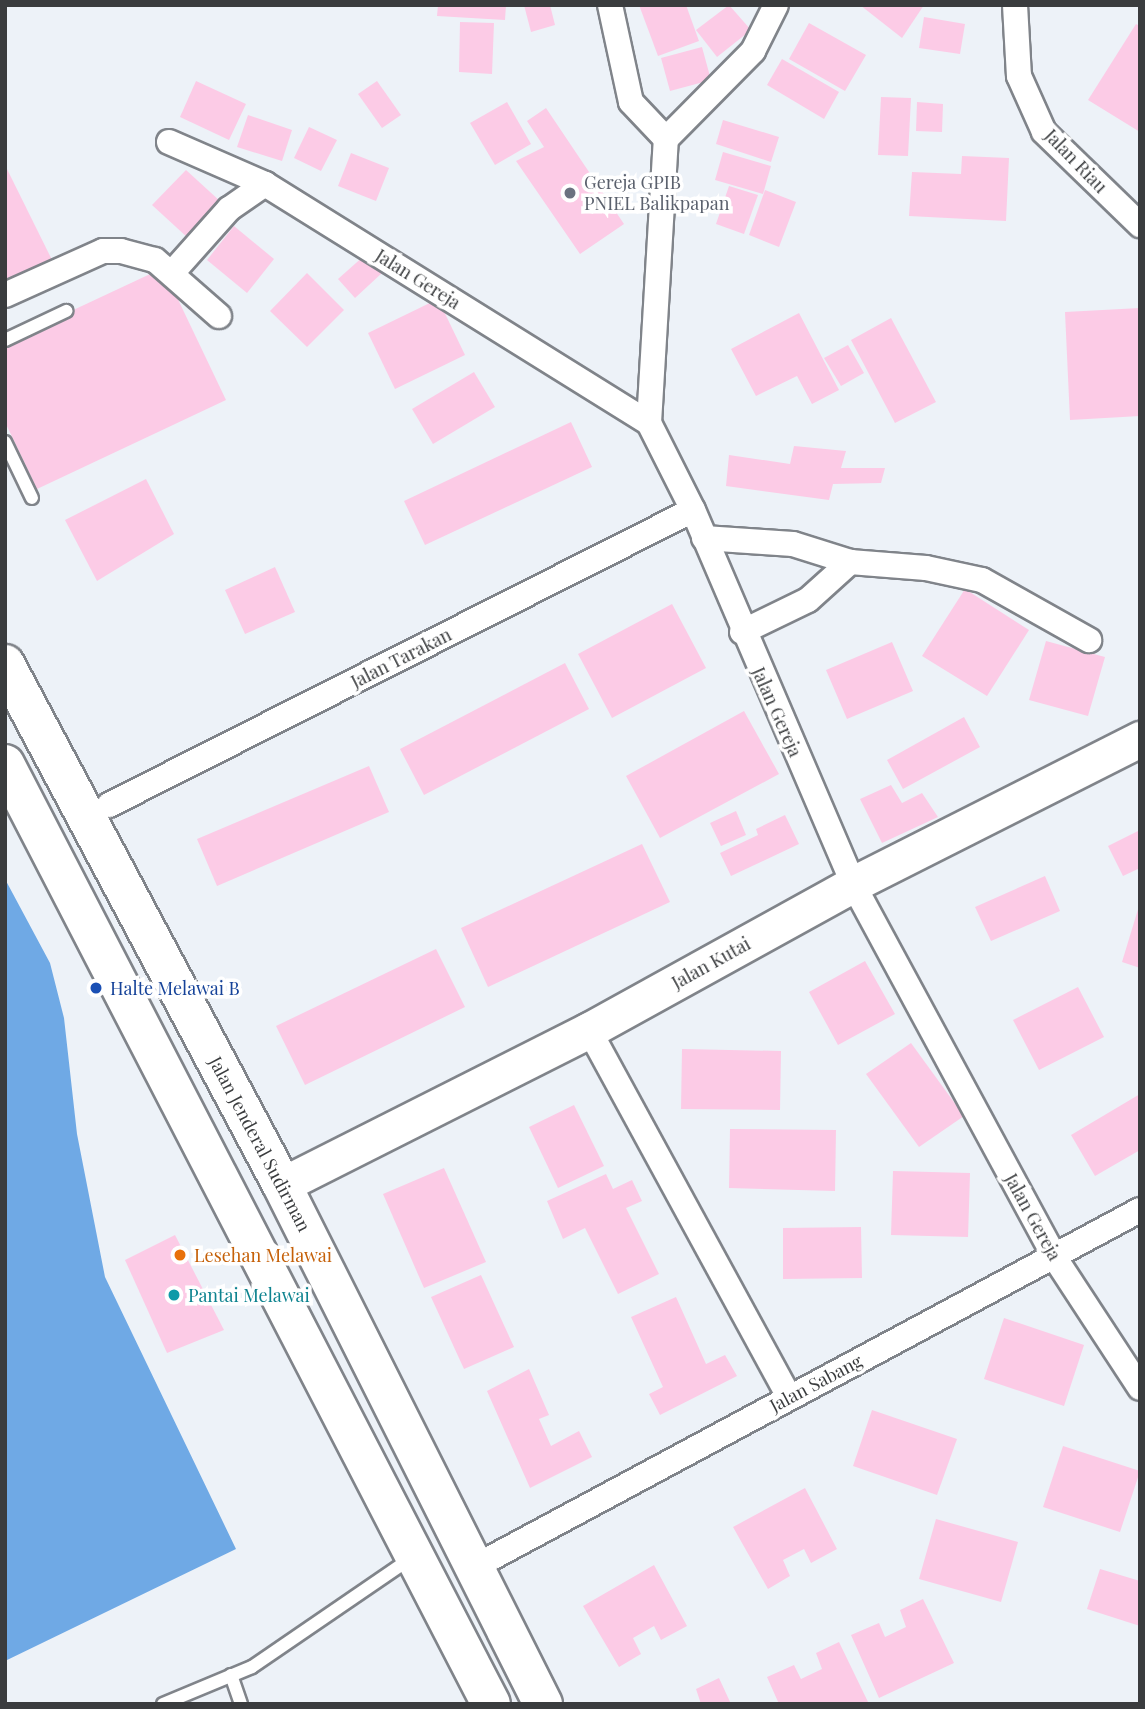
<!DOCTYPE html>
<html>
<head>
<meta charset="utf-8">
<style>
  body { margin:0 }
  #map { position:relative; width:1145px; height:1709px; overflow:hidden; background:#edf2f8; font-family:"Playfair Display",serif }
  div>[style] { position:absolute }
  .water>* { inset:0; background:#6fa9e5 }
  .building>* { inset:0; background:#fccbe6 }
  .roads { filter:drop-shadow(2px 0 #80848a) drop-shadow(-2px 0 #80848a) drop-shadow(0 2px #80848a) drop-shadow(0 -2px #80848a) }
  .lane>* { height:12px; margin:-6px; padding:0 6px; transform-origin:6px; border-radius:6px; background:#fff }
  .street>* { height:24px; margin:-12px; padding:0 12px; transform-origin:12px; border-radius:12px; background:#fff }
  .secondary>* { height:35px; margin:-17.5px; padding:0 17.5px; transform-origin:17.5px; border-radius:17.5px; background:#fff }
  .highway>* { height:38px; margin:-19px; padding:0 19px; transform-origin:19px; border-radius:19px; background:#fff }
  .dots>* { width:19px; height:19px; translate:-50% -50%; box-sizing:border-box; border:4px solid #fff; border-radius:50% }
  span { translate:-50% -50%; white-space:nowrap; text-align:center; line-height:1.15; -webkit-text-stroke:7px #fff; paint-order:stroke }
  .street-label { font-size:18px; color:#3a3c3e }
  .worship-label { font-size:18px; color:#5b616d }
  .left { translate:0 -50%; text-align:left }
  .transit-label { font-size:18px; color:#164399 }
  .food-label { font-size:18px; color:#c56008 }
  .culture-label { font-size:18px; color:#0d838f }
  .frame { position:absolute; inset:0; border:7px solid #3a3c3e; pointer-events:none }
</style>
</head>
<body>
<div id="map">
  <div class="water">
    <div style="clip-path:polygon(5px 879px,50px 963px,64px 1018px,77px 1134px,105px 1277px,236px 1549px,5px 1661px)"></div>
  </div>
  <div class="building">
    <div style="clip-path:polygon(438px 5px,506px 5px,505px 20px,437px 16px)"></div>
    <div style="clip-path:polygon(524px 5px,550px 5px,555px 25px,531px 32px)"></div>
    <div style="clip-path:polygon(639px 5px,686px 5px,699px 41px,658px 56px)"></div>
    <div style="clip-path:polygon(729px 5px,751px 30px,717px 57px,696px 30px)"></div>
    <div style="clip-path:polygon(860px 5px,924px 5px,902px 38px)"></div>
    <div style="clip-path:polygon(924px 17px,965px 24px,960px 54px,919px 48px)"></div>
    <div style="clip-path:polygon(460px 22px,494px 23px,492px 74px,459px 72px)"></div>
    <div style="clip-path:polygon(809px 23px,866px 55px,845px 91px,789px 59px)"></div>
    <div style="clip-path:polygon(1136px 24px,1140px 26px,1140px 132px,1088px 100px)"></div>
    <div style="clip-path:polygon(702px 47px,711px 80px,670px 91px,661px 58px)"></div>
    <div style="clip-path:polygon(782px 59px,839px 92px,824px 119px,767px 85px)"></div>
    <div style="clip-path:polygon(196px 81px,246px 104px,229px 140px,180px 117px)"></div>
    <div style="clip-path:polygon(377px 81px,401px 115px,382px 128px,358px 94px)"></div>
    <div style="clip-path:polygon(881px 97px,911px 98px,908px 156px,878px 155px)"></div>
    <div style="clip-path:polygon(507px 102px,531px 144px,495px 165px,470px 123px)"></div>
    <div style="clip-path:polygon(917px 102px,943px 104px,942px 132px,916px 131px)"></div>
    <div style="clip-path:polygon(546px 108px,624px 224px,580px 254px,516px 161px,544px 147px,527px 121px)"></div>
    <div style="clip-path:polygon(248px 115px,292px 130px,282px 161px,237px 147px)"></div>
    <div style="clip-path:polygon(723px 120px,779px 137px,771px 162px,716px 144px)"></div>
    <div style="clip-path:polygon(309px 127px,337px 140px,321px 171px,294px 158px)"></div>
    <div style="clip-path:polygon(723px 152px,771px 166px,763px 194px,715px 180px)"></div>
    <div style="clip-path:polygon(351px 153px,389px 168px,376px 201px,338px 186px)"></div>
    <div style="clip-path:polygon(962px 156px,1009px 158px,1006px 221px,909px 216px,912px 172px,961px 174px)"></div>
    <div style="clip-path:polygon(5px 165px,55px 266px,5px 290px)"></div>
    <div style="clip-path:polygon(186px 170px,221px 202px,188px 238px,152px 205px)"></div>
    <div style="clip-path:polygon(729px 186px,758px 195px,744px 234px,716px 224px)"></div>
    <div style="clip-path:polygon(765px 190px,796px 202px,779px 247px,749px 235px)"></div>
    <div style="clip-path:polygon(234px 226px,274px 259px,247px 293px,207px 260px)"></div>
    <div style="clip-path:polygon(365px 255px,382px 273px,355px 298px,338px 279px)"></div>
    <div style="clip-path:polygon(163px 268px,226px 400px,37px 489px,5px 422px,5px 342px)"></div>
    <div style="clip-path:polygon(307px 273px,344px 310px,307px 347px,270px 311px)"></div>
    <div style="clip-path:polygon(438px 299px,465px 355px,395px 389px,368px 333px)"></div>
    <div style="clip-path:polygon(1140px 308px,1140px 416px,1070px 420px,1065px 312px)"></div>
    <div style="clip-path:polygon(799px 313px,839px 390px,812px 404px,797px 376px,756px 396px,731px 349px)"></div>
    <div style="clip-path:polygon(891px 318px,936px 402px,895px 423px,851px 340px)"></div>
    <div style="clip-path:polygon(848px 345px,864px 373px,841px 386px,824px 358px)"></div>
    <div style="clip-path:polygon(474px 372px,495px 407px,433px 444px,412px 409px)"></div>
    <div style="clip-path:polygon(571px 422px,592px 467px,425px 545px,404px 501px)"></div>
    <div style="clip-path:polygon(794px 446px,846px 451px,841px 468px,885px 468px,881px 483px,833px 484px,829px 500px,726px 486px,729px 455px,790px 464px)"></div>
    <div style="clip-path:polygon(146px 479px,174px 534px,97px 581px,65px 520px)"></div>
    <div style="clip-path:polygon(275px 567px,295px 612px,245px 634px,225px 590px)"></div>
    <div style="clip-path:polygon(965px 589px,1029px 630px,987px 696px,922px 656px)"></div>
    <div style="clip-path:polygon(672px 604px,706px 668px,612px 718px,578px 654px)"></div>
    <div style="clip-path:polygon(1046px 641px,1105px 657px,1088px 716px,1029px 700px)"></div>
    <div style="clip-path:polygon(892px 642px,913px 691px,847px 719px,826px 670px)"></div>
    <div style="clip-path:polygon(565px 663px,589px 709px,424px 795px,400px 749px)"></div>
    <div style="clip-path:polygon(744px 711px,779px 774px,660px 838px,626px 776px)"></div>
    <div style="clip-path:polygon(964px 717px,980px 747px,903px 789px,887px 760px)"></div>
    <div style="clip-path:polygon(369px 766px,389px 812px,217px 886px,197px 839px)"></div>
    <div style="clip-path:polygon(891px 785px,902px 803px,922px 793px,938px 817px,882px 843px,860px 799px)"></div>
    <div style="clip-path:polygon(736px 811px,746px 835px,721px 846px,710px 823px)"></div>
    <div style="clip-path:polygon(785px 815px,799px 844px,731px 876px,720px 853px,758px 835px,756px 829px)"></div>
    <div style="clip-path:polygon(1140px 830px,1140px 868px,1123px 876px,1108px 846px)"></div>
    <div style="clip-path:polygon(642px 844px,670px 902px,488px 987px,461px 928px)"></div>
    <div style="clip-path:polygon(1045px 876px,1060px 911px,991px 941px,975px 907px)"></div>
    <div style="clip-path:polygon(1139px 906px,1140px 906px,1140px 968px,1122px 962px)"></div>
    <div style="clip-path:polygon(436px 949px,465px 1007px,305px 1085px,276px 1026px)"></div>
    <div style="clip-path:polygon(865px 961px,895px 1014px,838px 1045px,809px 992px)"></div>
    <div style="clip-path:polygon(1078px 987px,1104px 1037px,1039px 1070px,1013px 1020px)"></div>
    <div style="clip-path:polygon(911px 1043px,964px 1116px,919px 1147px,866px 1074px)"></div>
    <div style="clip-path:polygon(682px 1049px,781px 1051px,780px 1110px,681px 1109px)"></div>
    <div style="clip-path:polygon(1140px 1094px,1140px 1150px,1095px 1176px,1071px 1135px)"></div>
    <div style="clip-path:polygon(574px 1105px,604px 1166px,558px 1188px,529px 1127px)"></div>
    <div style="clip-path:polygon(730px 1129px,836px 1130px,835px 1191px,729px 1188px)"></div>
    <div style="clip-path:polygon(444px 1168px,486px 1262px,424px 1288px,383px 1194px)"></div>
    <div style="clip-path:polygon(893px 1171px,970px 1173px,968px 1237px,891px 1235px)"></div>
    <div style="clip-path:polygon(606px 1174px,613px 1189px,632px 1180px,642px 1201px,626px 1208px,659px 1274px,618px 1294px,585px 1228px,563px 1239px,547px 1201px)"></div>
    <div style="clip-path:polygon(861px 1227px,862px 1278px,783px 1279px,783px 1228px)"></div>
    <div style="clip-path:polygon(175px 1235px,224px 1330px,167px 1353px,125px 1260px)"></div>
    <div style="clip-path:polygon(481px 1275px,514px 1347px,464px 1369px,431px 1297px)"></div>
    <div style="clip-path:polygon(676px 1297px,706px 1364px,725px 1355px,737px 1376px,660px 1415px,649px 1394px,663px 1387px,631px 1317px)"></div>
    <div style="clip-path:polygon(1004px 1318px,1084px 1345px,1064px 1406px,984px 1379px)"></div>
    <div style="clip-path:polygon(529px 1369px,549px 1415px,539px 1419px,551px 1446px,579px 1431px,592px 1457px,530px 1488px,487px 1391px)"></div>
    <div style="clip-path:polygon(872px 1410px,957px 1439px,937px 1495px,853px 1466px)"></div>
    <div style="clip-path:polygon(1063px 1446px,1140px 1471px,1120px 1532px,1043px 1507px)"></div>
    <div style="clip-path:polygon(805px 1488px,837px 1549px,811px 1563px,804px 1549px,783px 1560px,790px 1576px,768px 1589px,733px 1527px)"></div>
    <div style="clip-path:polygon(936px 1519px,1018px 1542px,1001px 1602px,919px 1579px)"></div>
    <div style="clip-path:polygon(654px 1565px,687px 1626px,661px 1640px,654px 1626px,633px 1638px,641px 1654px,619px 1667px,583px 1606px)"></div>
    <div style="clip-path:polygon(1100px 1569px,1140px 1581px,1140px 1626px,1087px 1609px)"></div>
    <div style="clip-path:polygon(923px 1599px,954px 1663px,879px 1698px,851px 1635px,879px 1623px,885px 1637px,906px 1627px,900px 1610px)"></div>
    <div style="clip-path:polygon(839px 1642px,869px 1704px,779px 1704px,767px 1677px,794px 1665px,801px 1679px,822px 1669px,816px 1653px)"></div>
    <div style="clip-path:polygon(719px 1678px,731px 1704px,701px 1704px,696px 1689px)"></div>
  </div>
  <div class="roads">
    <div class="lane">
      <div style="left:5px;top:340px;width:68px;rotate:-25.4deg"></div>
      <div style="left:5px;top:442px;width:62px;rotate:64.3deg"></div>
      <div style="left:231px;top:1675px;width:31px;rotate:71deg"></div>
      <div style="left:163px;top:1704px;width:96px;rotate:-22.6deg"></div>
      <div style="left:252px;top:1667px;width:191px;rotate:-34.4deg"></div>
    </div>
    <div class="street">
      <div style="left:610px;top:5px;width:99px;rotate:77.8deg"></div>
      <div style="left:631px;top:102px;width:51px;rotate:46.6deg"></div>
      <div style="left:1015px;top:5px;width:71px;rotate:86.8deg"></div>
      <div style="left:1019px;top:76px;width:61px;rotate:65.9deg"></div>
      <div style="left:1044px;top:132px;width:134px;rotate:44.1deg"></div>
      <div style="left:169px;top:142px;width:105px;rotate:23.6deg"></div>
      <div style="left:265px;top:184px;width:452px;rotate:31.9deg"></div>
      <div style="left:649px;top:423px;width:97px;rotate:63.2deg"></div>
      <div style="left:693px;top:510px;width:407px;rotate:66.8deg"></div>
      <div style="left:853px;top:884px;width:425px;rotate:61.6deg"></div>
      <div style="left:1055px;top:1258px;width:155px;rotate:56.8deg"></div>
      <div style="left:172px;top:273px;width:86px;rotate:-48.3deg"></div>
      <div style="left:229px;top:209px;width:44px;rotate:-34.8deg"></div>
      <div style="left:5px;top:295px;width:107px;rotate:-24.2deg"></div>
      <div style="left:103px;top:251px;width:18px"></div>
      <div style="left:121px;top:251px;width:35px;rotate:15deg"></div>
      <div style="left:155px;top:260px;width:85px;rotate:41.2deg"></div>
      <div style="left:649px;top:423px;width:285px;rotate:-86.6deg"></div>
      <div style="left:666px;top:139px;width:124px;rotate:-45.3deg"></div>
      <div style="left:753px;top:51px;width:51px;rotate:-63.4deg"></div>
      <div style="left:704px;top:538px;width:89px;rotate:3.9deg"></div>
      <div style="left:793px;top:544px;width:60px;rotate:17.5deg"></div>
      <div style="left:850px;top:562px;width:76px;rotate:4.5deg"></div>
      <div style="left:926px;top:568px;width:57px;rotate:12.1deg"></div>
      <div style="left:982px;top:580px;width:123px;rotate:29.3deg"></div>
      <div style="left:742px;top:632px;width:73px;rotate:-25.9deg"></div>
      <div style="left:808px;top:600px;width:57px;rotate:-42.1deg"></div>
      <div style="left:109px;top:805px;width:654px;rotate:-26.8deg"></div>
      <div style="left:589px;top:1030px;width:418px;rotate:61.4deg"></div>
      <div style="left:493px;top:1557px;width:734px;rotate:-28.21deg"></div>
    </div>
    <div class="secondary">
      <div style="left:282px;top:1185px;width:344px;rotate:-26.8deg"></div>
      <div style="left:589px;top:1030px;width:302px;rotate:-28.9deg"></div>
      <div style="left:853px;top:884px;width:322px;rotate:-26.8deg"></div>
    </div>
    <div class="highway">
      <div style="left:5px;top:664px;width:590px;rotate:62deg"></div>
      <div style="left:282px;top:1185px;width:581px;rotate:63.3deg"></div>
      <div style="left:5px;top:764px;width:1058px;rotate:62.66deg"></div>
    </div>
  </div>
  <div class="dots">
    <div style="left:570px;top:193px;background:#6b7280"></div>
    <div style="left:96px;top:988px;background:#1a4fb4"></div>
    <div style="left:180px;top:1255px;background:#e8710a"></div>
    <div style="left:174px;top:1295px;background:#0f9aa8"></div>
  </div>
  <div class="street-label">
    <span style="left:1076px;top:161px;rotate:46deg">Jalan Riau</span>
    <span style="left:418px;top:279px;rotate:32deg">Jalan Gereja</span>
    <span style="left:401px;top:658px;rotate:-27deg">Jalan Tarakan</span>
    <span style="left:777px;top:712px;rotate:66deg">Jalan Gereja</span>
    <span style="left:711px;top:963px;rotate:-29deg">Jalan Kutai</span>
    <span style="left:260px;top:1144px;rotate:62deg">Jalan Jenderal Sudirman</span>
    <span style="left:1033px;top:1217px;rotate:61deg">Jalan Gereja</span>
    <span style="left:816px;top:1383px;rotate:-28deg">Jalan Sabang</span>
  </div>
  <div class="worship-label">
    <span class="left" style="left:584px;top:193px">Gereja GPIB<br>PNIEL Balikpapan</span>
  </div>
  <div class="transit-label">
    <span class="left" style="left:110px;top:988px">Halte Melawai B</span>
  </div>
  <div class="food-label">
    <span class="left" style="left:194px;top:1255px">Lesehan Melawai</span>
  </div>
  <div class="culture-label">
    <span class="left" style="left:188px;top:1295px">Pantai Melawai</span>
  </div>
  <div class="frame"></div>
</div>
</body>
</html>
